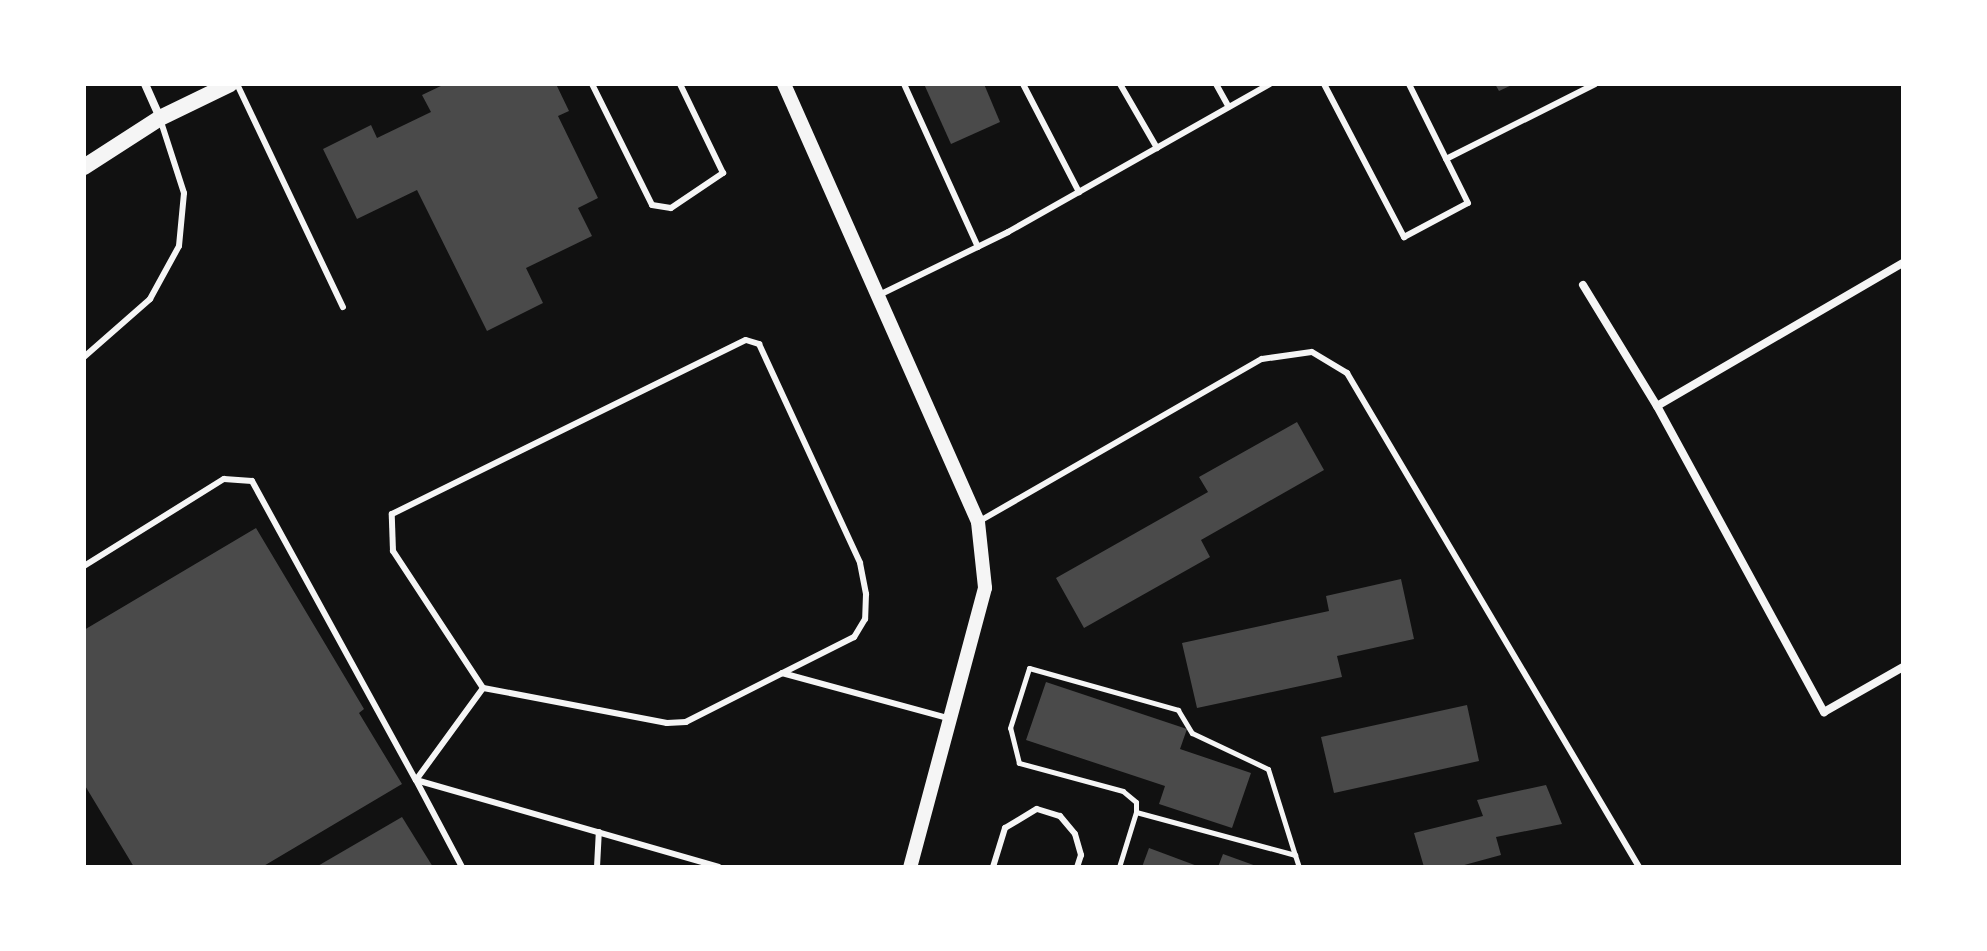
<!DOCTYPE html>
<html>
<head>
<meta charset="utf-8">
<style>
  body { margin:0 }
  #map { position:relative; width:1987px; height:951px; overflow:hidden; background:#111; font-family:Barlow,sans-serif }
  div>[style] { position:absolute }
  .building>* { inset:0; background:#4a4a4a }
  .path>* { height:5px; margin:-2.5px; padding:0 2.5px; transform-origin:2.5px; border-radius:2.5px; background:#f5f5f5 }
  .service>* { height:6px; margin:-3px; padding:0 3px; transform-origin:3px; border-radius:3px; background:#f5f5f5 }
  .minor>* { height:8px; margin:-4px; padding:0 4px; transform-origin:4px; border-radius:4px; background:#f5f5f5 }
  .tertiary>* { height:14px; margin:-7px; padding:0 7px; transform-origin:7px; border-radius:7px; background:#f5f5f5 }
  .secondary>* { height:16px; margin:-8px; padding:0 8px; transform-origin:8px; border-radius:8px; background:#f5f5f5 }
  span { translate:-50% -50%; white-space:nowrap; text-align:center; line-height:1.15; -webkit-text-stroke:7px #fff; paint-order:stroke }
  .frame { position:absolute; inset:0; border:86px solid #fff; pointer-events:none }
</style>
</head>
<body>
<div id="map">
  <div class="building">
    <div style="clip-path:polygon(445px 84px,556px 84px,569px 111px,558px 116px,598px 198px,578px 208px,592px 236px,526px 268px,543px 303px,487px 331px,417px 190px,357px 219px,323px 149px,371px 125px,377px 138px,431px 112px,422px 95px)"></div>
    <div style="clip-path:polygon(924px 84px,984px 84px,1000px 122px,951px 144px)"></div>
    <div style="clip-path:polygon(1495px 84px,1514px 84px,1499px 91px)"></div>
    <div style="clip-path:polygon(1297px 422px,1324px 470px,1201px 540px,1210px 557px,1084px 628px,1056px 578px,1208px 492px,1199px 477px)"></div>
    <div style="clip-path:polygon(256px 528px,364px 709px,359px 713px,402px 784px,262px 867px,134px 867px,84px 784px,84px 630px)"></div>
    <div style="clip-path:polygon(1401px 579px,1414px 639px,1337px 656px,1342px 677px,1197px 708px,1182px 643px,1329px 611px,1326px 596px)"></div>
    <div style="clip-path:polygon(1046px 682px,1187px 729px,1180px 749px,1251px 773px,1232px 828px,1159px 804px,1165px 786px,1026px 740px)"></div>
    <div style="clip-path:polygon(1467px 705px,1479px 761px,1334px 793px,1321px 737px)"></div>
    <div style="clip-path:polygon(1546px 785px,1562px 824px,1496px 837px,1501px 855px,1457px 867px,1424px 867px,1414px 833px,1483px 816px,1477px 800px)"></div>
    <div style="clip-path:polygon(402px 817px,433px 867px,316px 867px)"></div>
    <div style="clip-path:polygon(1149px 848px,1200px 867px,1142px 867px)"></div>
    <div style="clip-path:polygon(1223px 854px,1259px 867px,1218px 867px)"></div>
  </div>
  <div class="path">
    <div style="left:1136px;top:812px;width:10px;rotate:-90deg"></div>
    <div style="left:1136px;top:802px;width:17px;rotate:-140deg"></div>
    <div style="left:1123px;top:791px;width:108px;rotate:-164.9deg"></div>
    <div style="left:1019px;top:763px;width:36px;rotate:-104deg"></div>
    <div style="left:1010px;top:728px;width:63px;rotate:-72.4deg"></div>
    <div style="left:1029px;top:668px;width:155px;rotate:15.7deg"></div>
    <div style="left:1178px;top:710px;width:27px;rotate:59deg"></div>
    <div style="left:1192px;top:733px;width:84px;rotate:25.3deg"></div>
    <div style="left:1268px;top:769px;width:90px;rotate:72.6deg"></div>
    <div style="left:1119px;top:867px;width:58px;rotate:-72.8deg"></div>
    <div style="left:1136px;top:812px;width:165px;rotate:15.1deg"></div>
    <div style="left:1295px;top:855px;width:13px;rotate:72deg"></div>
  </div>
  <div class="service">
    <div style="left:237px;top:84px;width:247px;rotate:64.6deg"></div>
    <div style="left:592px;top:84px;width:135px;rotate:63.6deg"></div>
    <div style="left:652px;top:205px;width:19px;rotate:9deg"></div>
    <div style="left:671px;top:208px;width:63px;rotate:-33.9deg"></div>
    <div style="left:723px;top:173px;width:99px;rotate:-115.8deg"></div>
    <div style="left:904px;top:84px;width:179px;rotate:65.6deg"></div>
    <div style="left:1023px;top:84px;width:122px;rotate:62.6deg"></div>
    <div style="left:1120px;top:84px;width:74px;rotate:60deg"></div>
    <div style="left:1216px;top:84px;width:26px;rotate:61deg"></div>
    <div style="left:1324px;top:84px;width:173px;rotate:62.4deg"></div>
    <div style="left:1404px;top:237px;width:72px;rotate:-28deg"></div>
    <div style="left:1468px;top:203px;width:133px;rotate:-116.4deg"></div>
    <div style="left:1446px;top:159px;width:167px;rotate:-26.7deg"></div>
    <div style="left:877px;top:296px;width:146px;rotate:-26deg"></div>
    <div style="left:1008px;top:232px;width:301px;rotate:-29.5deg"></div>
    <div style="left:746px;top:340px;width:14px;rotate:17deg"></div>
    <div style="left:759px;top:344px;width:241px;rotate:65.2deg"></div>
    <div style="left:860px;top:563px;width:32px;rotate:79deg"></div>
    <div style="left:866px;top:594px;width:25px;rotate:92deg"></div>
    <div style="left:865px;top:619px;width:21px;rotate:121deg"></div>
    <div style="left:854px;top:637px;width:188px;rotate:153.2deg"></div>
    <div style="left:686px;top:722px;width:19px;rotate:177deg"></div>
    <div style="left:667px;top:723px;width:187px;rotate:-169.2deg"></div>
    <div style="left:483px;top:688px;width:164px;rotate:-123.3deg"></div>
    <div style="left:393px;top:551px;width:37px;rotate:-92deg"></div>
    <div style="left:392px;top:514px;width:394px;rotate:-26.2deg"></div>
    <div style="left:84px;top:357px;width:88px;rotate:-41.3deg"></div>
    <div style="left:150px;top:299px;width:60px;rotate:-61.3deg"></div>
    <div style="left:179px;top:246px;width:53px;rotate:-84.6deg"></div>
    <div style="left:184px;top:193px;width:75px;rotate:-107.9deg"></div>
    <div style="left:978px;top:522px;width:327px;rotate:-29.9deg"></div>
    <div style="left:1262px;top:359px;width:50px;rotate:-8deg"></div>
    <div style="left:1312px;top:352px;width:41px;rotate:31deg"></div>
    <div style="left:1347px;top:373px;width:574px;rotate:59.41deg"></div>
    <div style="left:84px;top:566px;width:165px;rotate:-31.9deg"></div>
    <div style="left:224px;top:479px;width:28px;rotate:4deg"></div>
    <div style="left:252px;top:481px;width:341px;rotate:61.3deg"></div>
    <div style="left:416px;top:780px;width:315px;rotate:16deg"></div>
    <div style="left:782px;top:673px;width:172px;rotate:15.2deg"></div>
    <div style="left:462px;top:867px;width:98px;rotate:-117.9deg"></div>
    <div style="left:416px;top:780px;width:114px;rotate:-53.9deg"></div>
    <div style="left:597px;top:867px;width:35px;rotate:-87deg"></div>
    <div style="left:993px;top:867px;width:41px;rotate:-72.9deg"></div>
    <div style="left:1005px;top:828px;width:37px;rotate:-31deg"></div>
    <div style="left:1037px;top:809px;width:24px;rotate:17deg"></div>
    <div style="left:1060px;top:816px;width:23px;rotate:50deg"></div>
    <div style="left:1075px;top:834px;width:22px;rotate:74deg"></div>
    <div style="left:1081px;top:855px;width:13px;rotate:108deg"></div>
  </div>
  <div class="minor">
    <div style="left:145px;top:84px;width:37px;rotate:66deg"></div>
    <div style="left:1583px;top:285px;width:142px;rotate:58.6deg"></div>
    <div style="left:1657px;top:406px;width:349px;rotate:61.4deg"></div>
    <div style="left:1824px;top:712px;width:91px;rotate:-29.7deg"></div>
    <div style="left:1657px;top:406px;width:285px;rotate:-30.2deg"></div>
  </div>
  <div class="tertiary">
    <div style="left:784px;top:84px;width:479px;rotate:66.1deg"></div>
    <div style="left:978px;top:522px;width:66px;rotate:83.9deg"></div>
    <div style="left:985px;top:588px;width:289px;rotate:105deg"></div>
  </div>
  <div class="secondary">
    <div style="left:84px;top:167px;width:90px;rotate:-32.8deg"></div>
    <div style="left:160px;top:118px;width:78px;rotate:-25.9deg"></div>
  </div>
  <div class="frame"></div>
</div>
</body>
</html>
